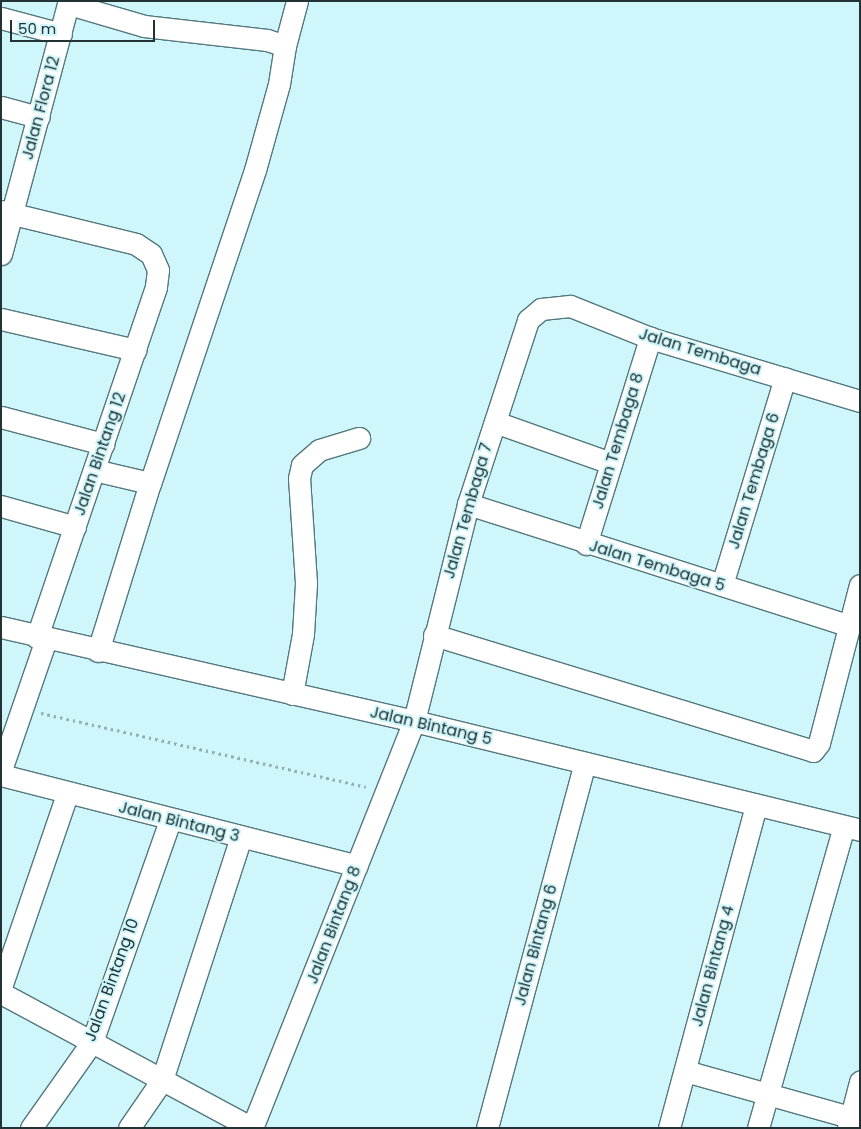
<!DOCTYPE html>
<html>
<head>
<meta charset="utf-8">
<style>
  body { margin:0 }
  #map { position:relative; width:861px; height:1129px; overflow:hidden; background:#cef6fb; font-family:Poppins,sans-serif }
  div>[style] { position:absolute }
  .path>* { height:3px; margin-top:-1.5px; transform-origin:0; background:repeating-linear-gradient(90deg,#91b0b4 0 2.5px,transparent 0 6.5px) }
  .roads { filter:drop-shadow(1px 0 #53787d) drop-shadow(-1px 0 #53787d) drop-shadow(0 1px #53787d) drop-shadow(0 -1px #53787d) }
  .minor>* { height:21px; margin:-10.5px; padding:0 10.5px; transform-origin:10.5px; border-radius:10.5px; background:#fff }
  span { translate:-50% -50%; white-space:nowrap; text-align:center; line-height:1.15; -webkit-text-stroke:4px #cef6fb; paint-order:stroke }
  .street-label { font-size:16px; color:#233335 }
  .frame { position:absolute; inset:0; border:2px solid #233335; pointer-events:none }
  .scale { position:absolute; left:10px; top:20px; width:145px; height:22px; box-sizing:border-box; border:2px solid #233335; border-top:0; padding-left:6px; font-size:15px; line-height:18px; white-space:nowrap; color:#233335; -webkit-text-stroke:4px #cef6fb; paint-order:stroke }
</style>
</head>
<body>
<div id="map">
  <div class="path">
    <div style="left:41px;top:713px;width:333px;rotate:12.8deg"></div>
  </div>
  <div class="roads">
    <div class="minor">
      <div style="left:69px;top:4px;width:78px;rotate:16.3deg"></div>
      <div style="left:144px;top:26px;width:124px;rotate:6.5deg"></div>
      <div style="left:267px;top:40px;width:19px;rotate:18deg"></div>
      <div style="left:285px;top:46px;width:38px;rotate:99deg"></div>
      <div style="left:279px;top:84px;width:89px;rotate:105.6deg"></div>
      <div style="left:255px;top:170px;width:330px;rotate:108.5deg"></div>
      <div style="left:150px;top:483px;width:176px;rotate:107.2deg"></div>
      <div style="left:1px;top:18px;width:62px;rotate:14.9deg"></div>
      <div style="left:285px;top:46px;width:47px;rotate:-75.1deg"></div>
      <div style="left:1px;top:107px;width:39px;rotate:15deg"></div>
      <div style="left:1px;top:211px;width:139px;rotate:13.7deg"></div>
      <div style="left:136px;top:244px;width:18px;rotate:34deg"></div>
      <div style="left:151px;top:254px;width:17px;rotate:66deg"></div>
      <div style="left:158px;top:270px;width:17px;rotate:97deg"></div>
      <div style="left:156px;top:287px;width:370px;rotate:108.8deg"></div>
      <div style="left:1px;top:254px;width:262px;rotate:-75deg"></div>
      <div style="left:1px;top:319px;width:138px;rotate:13deg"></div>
      <div style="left:1px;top:417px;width:106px;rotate:14.8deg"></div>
      <div style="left:495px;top:422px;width:123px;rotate:19.5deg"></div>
      <div style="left:94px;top:470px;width:57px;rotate:13.1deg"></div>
      <div style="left:468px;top:504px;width:398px;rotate:17.7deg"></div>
      <div style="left:1px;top:506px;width:77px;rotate:15.8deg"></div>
      <div style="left:586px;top:544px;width:216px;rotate:-72.7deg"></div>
      <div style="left:722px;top:585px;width:216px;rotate:-73.1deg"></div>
      <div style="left:1px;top:627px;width:424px;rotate:12.8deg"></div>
      <div style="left:414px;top:721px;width:459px;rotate:13.7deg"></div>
      <div style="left:434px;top:635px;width:396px;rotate:17deg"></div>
      <div style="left:813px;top:751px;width:10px;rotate:-53deg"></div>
      <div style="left:819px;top:743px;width:163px;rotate:-75.5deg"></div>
      <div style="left:292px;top:694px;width:61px;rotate:-79.6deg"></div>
      <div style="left:303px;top:634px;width:51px;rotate:-86.6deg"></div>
      <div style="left:306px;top:583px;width:105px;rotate:-93.8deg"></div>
      <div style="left:299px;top:478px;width:13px;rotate:-77deg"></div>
      <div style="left:302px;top:465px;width:23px;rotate:-41deg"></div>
      <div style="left:319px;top:450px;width:42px;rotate:-16.7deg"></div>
      <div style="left:1px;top:770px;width:139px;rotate:-71deg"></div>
      <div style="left:1px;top:775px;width:367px;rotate:14.3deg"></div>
      <div style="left:1px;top:987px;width:204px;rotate:-71.1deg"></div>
      <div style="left:1px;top:993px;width:285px;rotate:28.3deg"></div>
      <div style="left:685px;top:1071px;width:171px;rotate:15.6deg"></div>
      <div style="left:31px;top:1128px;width:105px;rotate:-54.7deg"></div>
      <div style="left:92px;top:1042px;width:235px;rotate:-70.6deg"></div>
      <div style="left:129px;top:1128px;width:58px;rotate:-55.5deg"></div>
      <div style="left:162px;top:1080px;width:256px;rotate:-72deg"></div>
      <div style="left:252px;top:1128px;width:438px;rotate:-68.3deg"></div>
      <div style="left:414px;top:721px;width:224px;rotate:-76deg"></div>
      <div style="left:468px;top:504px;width:194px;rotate:-71.9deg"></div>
      <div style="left:528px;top:320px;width:17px;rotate:-40deg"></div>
      <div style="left:541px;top:309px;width:29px;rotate:-6deg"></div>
      <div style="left:570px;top:306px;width:86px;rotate:21.8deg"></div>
      <div style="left:650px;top:338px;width:219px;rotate:16.7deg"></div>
      <div style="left:487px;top:1128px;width:378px;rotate:-75deg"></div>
      <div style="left:669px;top:1128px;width:335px;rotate:-74.9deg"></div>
      <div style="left:758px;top:1128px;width:313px;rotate:-74.1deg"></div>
      <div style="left:848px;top:1128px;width:48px;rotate:-75.4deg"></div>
    </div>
  </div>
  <div class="street-label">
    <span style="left:41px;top:108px;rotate:-75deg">Jalan Flora 12</span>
    <span style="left:700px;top:352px;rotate:17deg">Jalan Tembaga</span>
    <span style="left:618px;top:441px;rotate:-73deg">Jalan Tembaga 8</span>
    <span style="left:100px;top:454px;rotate:-71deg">Jalan Bintang 12</span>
    <span style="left:754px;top:481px;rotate:-73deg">Jalan Tembaga 6</span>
    <span style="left:468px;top:511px;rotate:-74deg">Jalan Tembaga 7</span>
    <span style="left:657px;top:566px;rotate:17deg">Jalan Tembaga 5</span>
    <span style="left:431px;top:726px;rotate:13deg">Jalan Bintang 5</span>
    <span style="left:179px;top:822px;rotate:14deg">Jalan Bintang 3</span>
    <span style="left:334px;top:925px;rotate:-69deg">Jalan Bintang 8</span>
    <span style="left:536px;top:945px;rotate:-75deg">Jalan Bintang 6</span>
    <span style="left:713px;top:966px;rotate:-75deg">Jalan Bintang 4</span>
    <span style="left:112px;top:980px;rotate:-70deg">Jalan Bintang 10</span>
  </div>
  <div class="frame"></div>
  <div class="scale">50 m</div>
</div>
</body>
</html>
